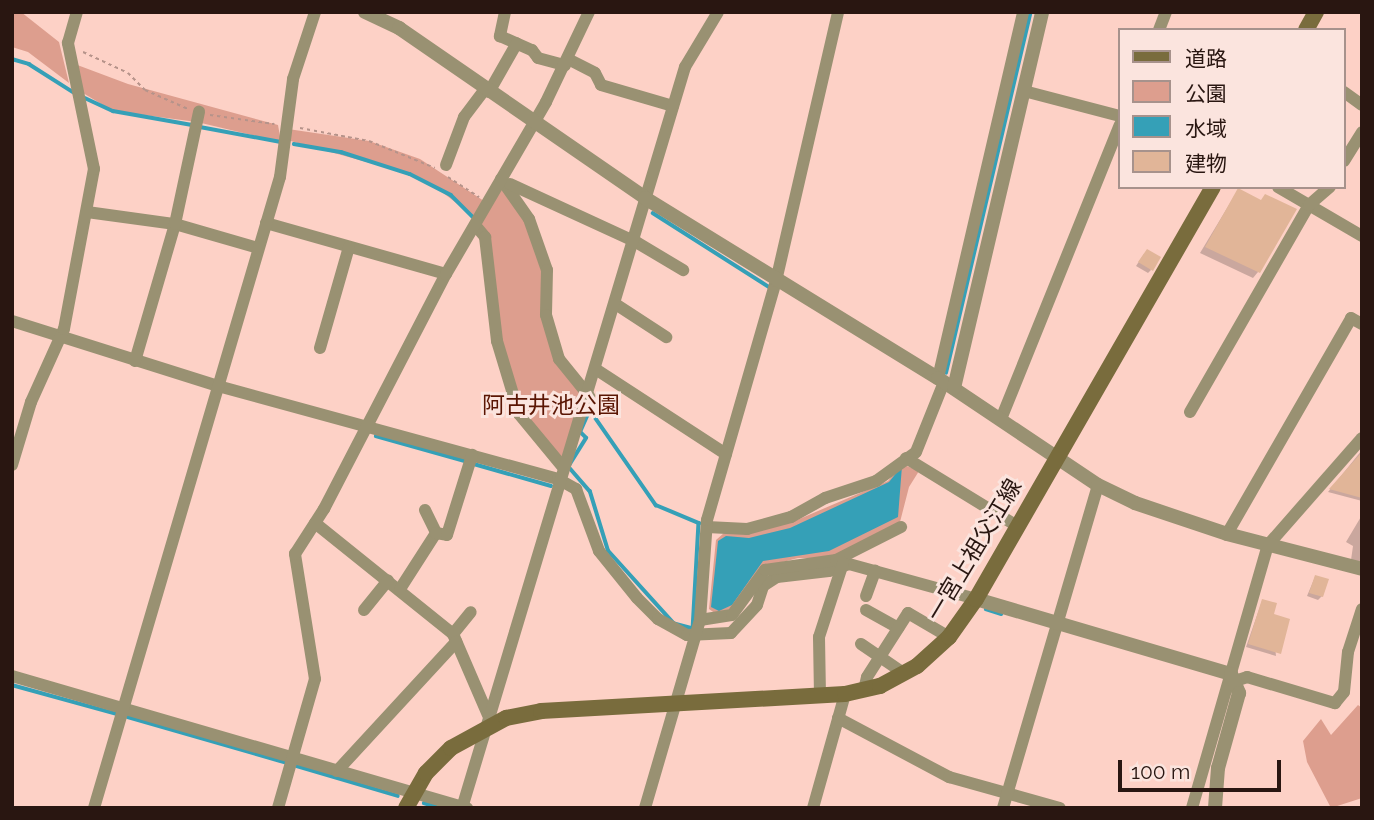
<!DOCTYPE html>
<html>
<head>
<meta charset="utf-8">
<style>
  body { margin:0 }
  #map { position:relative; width:1374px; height:820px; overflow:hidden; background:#fdd1c6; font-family:Raleway,"Noto Sans JP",sans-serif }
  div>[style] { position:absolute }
  .green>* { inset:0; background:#dd9e8e }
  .water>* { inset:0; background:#35a0b7 }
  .shadow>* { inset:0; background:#0003 }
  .stream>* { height:3.5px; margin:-1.75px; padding:0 1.75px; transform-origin:1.75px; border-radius:1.75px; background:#35a0b7 }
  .building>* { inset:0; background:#e1b598 }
  .path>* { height:2px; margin-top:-1px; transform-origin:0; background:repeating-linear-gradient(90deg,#b6938a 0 3.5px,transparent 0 7px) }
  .minor>* { height:12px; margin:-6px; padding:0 6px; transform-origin:6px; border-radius:6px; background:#999172 }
  .tertiary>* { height:14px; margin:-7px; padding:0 7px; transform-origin:7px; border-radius:7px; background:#999172 }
  .secondary>* { height:16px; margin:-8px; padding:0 8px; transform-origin:8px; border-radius:8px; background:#796c3d }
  span { translate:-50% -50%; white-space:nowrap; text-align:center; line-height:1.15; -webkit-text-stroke:6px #fbe4de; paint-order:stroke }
  .park-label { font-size:23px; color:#5a1503 }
  .street-label { font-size:23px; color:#291611 }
  .frame { position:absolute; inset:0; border:14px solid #291611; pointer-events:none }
  .legend { position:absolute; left:1118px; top:28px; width:228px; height:161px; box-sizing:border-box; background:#fbe4de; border:2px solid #a7928c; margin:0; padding:9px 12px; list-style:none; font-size:21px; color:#291611 }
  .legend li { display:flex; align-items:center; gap:14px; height:35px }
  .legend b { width:35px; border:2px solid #a7928c }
  .scale { position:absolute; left:1118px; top:760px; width:163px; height:32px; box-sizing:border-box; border:4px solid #291611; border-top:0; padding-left:9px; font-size:21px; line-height:24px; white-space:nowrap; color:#291611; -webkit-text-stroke:5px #fbe4de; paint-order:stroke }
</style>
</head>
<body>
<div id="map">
  <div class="green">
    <div style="clip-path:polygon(12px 12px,21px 12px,59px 42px,69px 83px,28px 52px,12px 47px)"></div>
    <div style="clip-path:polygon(72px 63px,128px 84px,278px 125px,281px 142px,197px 122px,113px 111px,78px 90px)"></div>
    <div style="clip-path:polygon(288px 129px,369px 141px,420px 159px,487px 203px,501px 179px,538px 245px,551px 339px,589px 396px,562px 466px,525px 424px,497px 341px,478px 220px,437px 188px,410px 174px,287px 140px)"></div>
    <div style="clip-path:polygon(902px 464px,919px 471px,909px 487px,900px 522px,835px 558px,798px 558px,764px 567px,741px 601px,719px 616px,709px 609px,716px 540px,724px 533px,790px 523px,888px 481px)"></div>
    <div style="clip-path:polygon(1358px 705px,1362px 708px,1362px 798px,1331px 808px,1307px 762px,1303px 741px,1321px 719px,1331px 735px)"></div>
  </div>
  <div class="water">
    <div style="clip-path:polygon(902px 466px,898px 517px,829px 551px,763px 561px,732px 605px,719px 611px,711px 607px,718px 541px,726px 536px,749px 538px,790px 528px,889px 482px)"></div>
  </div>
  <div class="shadow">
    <div style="clip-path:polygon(1238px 190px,1258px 272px,1253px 278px,1200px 253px)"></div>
    <div style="clip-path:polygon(1144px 254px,1151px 270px,1148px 273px,1136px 266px)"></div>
    <div style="clip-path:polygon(1362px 450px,1362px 501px,1328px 492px)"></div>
    <div style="clip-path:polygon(1362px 515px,1362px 563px,1351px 560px,1353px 546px,1346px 542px)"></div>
    <div style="clip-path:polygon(1315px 577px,1322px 596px,1318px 600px,1307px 596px)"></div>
    <div style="clip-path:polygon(1262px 601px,1272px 615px,1276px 656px,1246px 647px)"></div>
  </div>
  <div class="stream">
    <div style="left:12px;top:59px;width:18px;rotate:16deg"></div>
    <div style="left:29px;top:64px;width:52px;rotate:32.5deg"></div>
    <div style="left:85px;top:98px;width:31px;rotate:25deg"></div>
    <div style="left:113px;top:111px;width:80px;rotate:10deg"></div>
    <div style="left:200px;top:127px;width:82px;rotate:10.5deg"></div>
    <div style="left:294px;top:144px;width:48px;rotate:9.7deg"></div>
    <div style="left:341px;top:152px;width:72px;rotate:17.7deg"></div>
    <div style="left:410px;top:174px;width:46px;rotate:27.1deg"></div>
    <div style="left:451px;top:195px;width:31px;rotate:45deg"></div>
    <div style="left:653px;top:213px;width:138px;rotate:32.5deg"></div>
    <div style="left:946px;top:373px;width:371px;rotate:-76.8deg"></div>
    <div style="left:590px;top:410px;width:116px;rotate:55.2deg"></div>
    <div style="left:656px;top:505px;width:47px;rotate:22.7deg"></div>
    <div style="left:699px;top:523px;width:106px;rotate:93.2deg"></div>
    <div style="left:693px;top:629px;width:20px;rotate:-165deg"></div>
    <div style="left:674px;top:624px;width:98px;rotate:-132.1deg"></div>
    <div style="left:608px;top:551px;width:62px;rotate:-107deg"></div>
    <div style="left:590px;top:492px;width:33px;rotate:-131deg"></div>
    <div style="left:568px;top:467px;width:34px;rotate:-58deg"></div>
    <div style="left:586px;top:438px;width:8px;rotate:-135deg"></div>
    <div style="left:580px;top:432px;width:24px;rotate:-66deg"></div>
    <div style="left:376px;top:436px;width:92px;rotate:15.7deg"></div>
    <div style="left:474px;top:464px;width:80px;rotate:15.9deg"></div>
    <div style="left:986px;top:609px;width:16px;rotate:18deg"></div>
    <div style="left:12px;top:685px;width:109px;rotate:15.4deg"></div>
    <div style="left:128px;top:717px;width:166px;rotate:16.1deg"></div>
    <div style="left:297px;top:766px;width:105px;rotate:16.5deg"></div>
    <div style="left:424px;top:803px;width:17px;rotate:17deg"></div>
  </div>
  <div class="building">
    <div style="clip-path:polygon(1238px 188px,1261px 200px,1265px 194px,1297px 209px,1260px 273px,1205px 247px)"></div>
    <div style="clip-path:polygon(1147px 249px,1161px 257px,1153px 271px,1138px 262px)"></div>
    <div style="clip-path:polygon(1362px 452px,1362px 498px,1329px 489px)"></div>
    <div style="clip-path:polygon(1315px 575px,1329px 579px,1323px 597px,1309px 593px)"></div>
    <div style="clip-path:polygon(1262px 599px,1277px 603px,1274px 614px,1290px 619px,1281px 654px,1248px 644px)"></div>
  </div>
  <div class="path">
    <div style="left:83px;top:52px;width:50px;rotate:25deg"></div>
    <div style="left:128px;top:73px;width:24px;rotate:45deg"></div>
    <div style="left:145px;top:90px;width:47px;rotate:23.8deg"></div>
    <div style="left:210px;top:115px;width:65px;rotate:8deg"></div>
    <div style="left:300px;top:128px;width:70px;rotate:10.7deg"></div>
    <div style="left:369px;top:141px;width:71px;rotate:22.2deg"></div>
    <div style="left:448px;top:177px;width:37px;rotate:33deg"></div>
  </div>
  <div class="minor">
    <div style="left:505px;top:12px;width:25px;rotate:102deg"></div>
    <div style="left:500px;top:36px;width:35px;rotate:24deg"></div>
    <div style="left:532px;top:50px;width:10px;rotate:53deg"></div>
    <div style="left:538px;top:58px;width:28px;rotate:15deg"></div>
    <div style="left:1159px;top:30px;width:19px;rotate:-69deg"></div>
    <div style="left:568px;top:59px;width:30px;rotate:27deg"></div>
    <div style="left:595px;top:73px;width:13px;rotate:63deg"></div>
    <div style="left:601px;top:85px;width:75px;rotate:16.3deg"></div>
    <div style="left:1024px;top:91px;width:99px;rotate:14.6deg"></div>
    <div style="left:489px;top:92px;width:56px;rotate:-60.3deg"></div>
    <div style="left:1344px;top:92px;width:22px;rotate:36deg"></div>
    <div style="left:1344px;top:161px;width:34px;rotate:-58deg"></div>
    <div style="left:446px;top:165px;width:51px;rotate:-69.4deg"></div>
    <div style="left:464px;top:117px;width:35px;rotate:-53deg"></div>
    <div style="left:501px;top:179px;width:49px;rotate:55deg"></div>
    <div style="left:529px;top:219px;width:54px;rotate:70.6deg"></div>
    <div style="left:547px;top:270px;width:45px;rotate:91.3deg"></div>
    <div style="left:546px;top:315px;width:46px;rotate:73.5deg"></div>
    <div style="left:559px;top:359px;width:48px;rotate:51deg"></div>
    <div style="left:510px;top:184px;width:139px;rotate:24.7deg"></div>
    <div style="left:636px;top:242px;width:55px;rotate:30.8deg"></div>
    <div style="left:1278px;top:187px;width:97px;rotate:30.3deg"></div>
    <div style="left:87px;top:212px;width:89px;rotate:7.8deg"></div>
    <div style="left:175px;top:224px;width:86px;rotate:16.1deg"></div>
    <div style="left:266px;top:223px;width:187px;rotate:15.8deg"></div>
    <div style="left:475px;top:225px;width:16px;rotate:50deg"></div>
    <div style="left:485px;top:237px;width:105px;rotate:83.4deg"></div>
    <div style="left:497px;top:341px;width:76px;rotate:73.2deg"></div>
    <div style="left:519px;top:414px;width:67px;rotate:50.4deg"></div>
    <div style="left:617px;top:305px;width:59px;rotate:33.1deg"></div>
    <div style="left:12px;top:321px;width:216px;rotate:17.5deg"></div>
    <div style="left:218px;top:386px;width:352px;rotate:15.3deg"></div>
    <div style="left:558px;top:479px;width:21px;rotate:29deg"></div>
    <div style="left:576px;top:489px;width:66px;rotate:69.6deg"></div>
    <div style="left:599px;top:551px;width:60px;rotate:51deg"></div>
    <div style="left:637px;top:598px;width:30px;rotate:45deg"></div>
    <div style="left:658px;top:619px;width:33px;rotate:29deg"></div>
    <div style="left:687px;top:635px;width:44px;rotate:-2.6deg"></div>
    <div style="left:731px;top:633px;width:38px;rotate:-47deg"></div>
    <div style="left:757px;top:605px;width:20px;rotate:-72deg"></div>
    <div style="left:763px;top:586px;width:17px;rotate:-33deg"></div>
    <div style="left:777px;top:577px;width:52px;rotate:-6.6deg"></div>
    <div style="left:829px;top:571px;width:21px;rotate:-19deg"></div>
    <div style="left:849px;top:564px;width:132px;rotate:15.4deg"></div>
    <div style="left:320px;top:348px;width:105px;rotate:-74deg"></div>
    <div style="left:135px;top:361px;width:143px;rotate:-73.7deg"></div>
    <div style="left:175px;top:224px;width:115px;rotate:-77.9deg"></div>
    <div style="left:597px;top:370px;width:154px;rotate:33.1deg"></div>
    <div style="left:938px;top:378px;width:376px;rotate:-76.9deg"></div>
    <div style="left:1190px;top:412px;width:239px;rotate:-60.1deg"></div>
    <div style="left:1309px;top:205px;width:28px;rotate:-41deg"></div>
    <div style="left:1001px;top:419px;width:317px;rotate:-68deg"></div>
    <div style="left:906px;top:458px;width:130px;rotate:31.5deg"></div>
    <div style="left:12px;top:465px;width:66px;rotate:-73.2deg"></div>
    <div style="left:31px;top:402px;width:80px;rotate:-65.7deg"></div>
    <div style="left:64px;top:329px;width:163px;rotate:-79.4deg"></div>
    <div style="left:94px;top:169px;width:129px;rotate:-101.7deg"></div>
    <div style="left:68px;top:43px;width:32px;rotate:-74deg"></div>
    <div style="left:425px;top:510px;width:25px;rotate:64deg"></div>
    <div style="left:315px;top:523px;width:177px;rotate:38.8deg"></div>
    <div style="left:453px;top:634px;width:88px;rotate:66.6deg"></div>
    <div style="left:707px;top:527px;width:40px;rotate:2.9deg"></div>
    <div style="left:747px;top:529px;width:46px;rotate:-15.3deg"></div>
    <div style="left:791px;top:517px;width:39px;rotate:-29deg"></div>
    <div style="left:825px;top:498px;width:54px;rotate:-18.4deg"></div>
    <div style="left:876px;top:481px;width:49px;rotate:-35.9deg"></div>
    <div style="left:916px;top:452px;width:75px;rotate:-68.2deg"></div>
    <div style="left:1227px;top:534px;width:249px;rotate:-60.1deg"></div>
    <div style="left:1351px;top:318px;width:13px;rotate:29deg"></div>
    <div style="left:400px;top:589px;width:67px;rotate:-57.3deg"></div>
    <div style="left:436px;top:533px;width:11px;rotate:10deg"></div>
    <div style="left:447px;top:535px;width:84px;rotate:-72.6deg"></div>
    <div style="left:866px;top:596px;width:27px;rotate:-70deg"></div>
    <div style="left:364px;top:610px;width:38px;rotate:-51deg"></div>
    <div style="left:866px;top:610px;width:37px;rotate:29deg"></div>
    <div style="left:700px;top:620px;width:32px;rotate:-9deg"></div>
    <div style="left:732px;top:615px;width:56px;rotate:-53.7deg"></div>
    <div style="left:765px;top:570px;width:72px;rotate:-8deg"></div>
    <div style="left:836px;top:560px;width:73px;rotate:-26.9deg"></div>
    <div style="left:453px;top:634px;width:28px;rotate:-51deg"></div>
    <div style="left:861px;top:644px;width:53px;rotate:34.3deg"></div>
    <div style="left:12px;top:676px;width:474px;rotate:16.2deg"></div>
    <div style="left:1235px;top:681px;width:13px;rotate:-18deg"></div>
    <div style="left:1247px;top:677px;width:92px;rotate:16.5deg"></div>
    <div style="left:1335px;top:703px;width:14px;rotate:-51deg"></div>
    <div style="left:1344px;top:692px;width:40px;rotate:-84.3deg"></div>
    <div style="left:1348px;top:652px;width:45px;rotate:-72deg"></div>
    <div style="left:864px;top:690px;width:13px;rotate:-77deg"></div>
    <div style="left:867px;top:677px;width:76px;rotate:-57.4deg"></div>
    <div style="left:908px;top:613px;width:48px;rotate:30.3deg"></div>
    <div style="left:820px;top:695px;width:58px;rotate:-91deg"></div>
    <div style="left:819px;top:637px;width:78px;rotate:-72deg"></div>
    <div style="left:838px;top:718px;width:126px;rotate:28deg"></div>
    <div style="left:949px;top:777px;width:115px;rotate:15.6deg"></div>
    <div style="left:337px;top:771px;width:176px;rotate:-47.3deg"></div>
    <div style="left:94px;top:808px;width:658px;rotate:-73.58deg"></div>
    <div style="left:280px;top:177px;width:99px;rotate:-82.4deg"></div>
    <div style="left:293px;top:79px;width:71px;rotate:-71.8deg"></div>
    <div style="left:278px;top:808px;width:134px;rotate:-74deg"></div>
    <div style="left:315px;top:679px;width:127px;rotate:-99.1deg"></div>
    <div style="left:295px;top:554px;width:54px;rotate:-57.2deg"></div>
    <div style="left:324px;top:509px;width:265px;rotate:-62.6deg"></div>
    <div style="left:446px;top:274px;width:199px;rotate:-59.8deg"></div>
    <div style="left:546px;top:102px;width:100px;rotate:-64.5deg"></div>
    <div style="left:462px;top:808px;width:774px;rotate:-73.25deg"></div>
    <div style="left:685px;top:67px;width:64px;rotate:-59deg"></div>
    <div style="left:645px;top:808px;width:196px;rotate:-73.7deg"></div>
    <div style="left:700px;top:620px;width:100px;rotate:-86deg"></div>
    <div style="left:707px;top:520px;width:249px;rotate:-73.9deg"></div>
    <div style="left:776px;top:281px;width:276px;rotate:-77deg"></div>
    <div style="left:813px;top:808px;width:118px;rotate:-74.3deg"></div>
    <div style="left:1003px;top:808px;width:337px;rotate:-73.6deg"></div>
    <div style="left:1192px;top:808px;width:274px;rotate:-73.9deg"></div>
    <div style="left:1268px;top:545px;width:142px;rotate:-48.7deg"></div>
  </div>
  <div class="tertiary">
    <div style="left:365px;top:12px;width:38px;rotate:25deg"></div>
    <div style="left:399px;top:28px;width:299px;rotate:34.6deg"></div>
    <div style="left:645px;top:198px;width:344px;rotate:31.6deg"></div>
    <div style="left:938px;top:378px;width:192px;rotate:33.8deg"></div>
    <div style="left:1098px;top:485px;width:41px;rotate:25.9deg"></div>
    <div style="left:1135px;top:503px;width:97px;rotate:18.6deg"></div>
    <div style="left:1227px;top:534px;width:139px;rotate:14.5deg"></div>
    <div style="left:954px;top:388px;width:386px;rotate:-76.8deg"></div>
    <div style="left:976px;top:599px;width:266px;rotate:16.4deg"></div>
    <div style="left:1231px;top:674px;width:21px;rotate:67deg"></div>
    <div style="left:1239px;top:693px;width:78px;rotate:105.6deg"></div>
    <div style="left:1218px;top:768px;width:40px;rotate:94.3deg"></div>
  </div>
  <div class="secondary">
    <div style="left:1306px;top:30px;width:21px;rotate:-61deg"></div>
    <div style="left:406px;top:808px;width:40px;rotate:-60.3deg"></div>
    <div style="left:426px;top:773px;width:35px;rotate:-45deg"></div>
    <div style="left:451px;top:748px;width:63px;rotate:-28.6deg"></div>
    <div style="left:506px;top:718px;width:36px;rotate:-11deg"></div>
    <div style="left:541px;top:711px;width:304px;rotate:-3.2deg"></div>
    <div style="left:845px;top:694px;width:36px;rotate:-13deg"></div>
    <div style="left:880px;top:686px;width:42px;rotate:-28.4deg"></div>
    <div style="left:917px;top:666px;width:43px;rotate:-42.2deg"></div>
    <div style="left:949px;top:637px;width:47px;rotate:-54.6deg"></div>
    <div style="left:976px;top:599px;width:475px;rotate:-60.1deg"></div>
  </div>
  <div class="park-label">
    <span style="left:551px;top:405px">阿古井池公園</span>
  </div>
  <div class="street-label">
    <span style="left:974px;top:550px;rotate:-59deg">一宮上祖父江線</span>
  </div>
  <div class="frame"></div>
  <ul class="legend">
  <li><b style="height:9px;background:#796c3d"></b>道路</li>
  <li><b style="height:19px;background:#dd9e8e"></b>公園</li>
  <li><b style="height:19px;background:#35a0b7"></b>水域</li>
  <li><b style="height:19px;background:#e1b598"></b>建物</li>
  </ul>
  <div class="scale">100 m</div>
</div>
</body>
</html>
